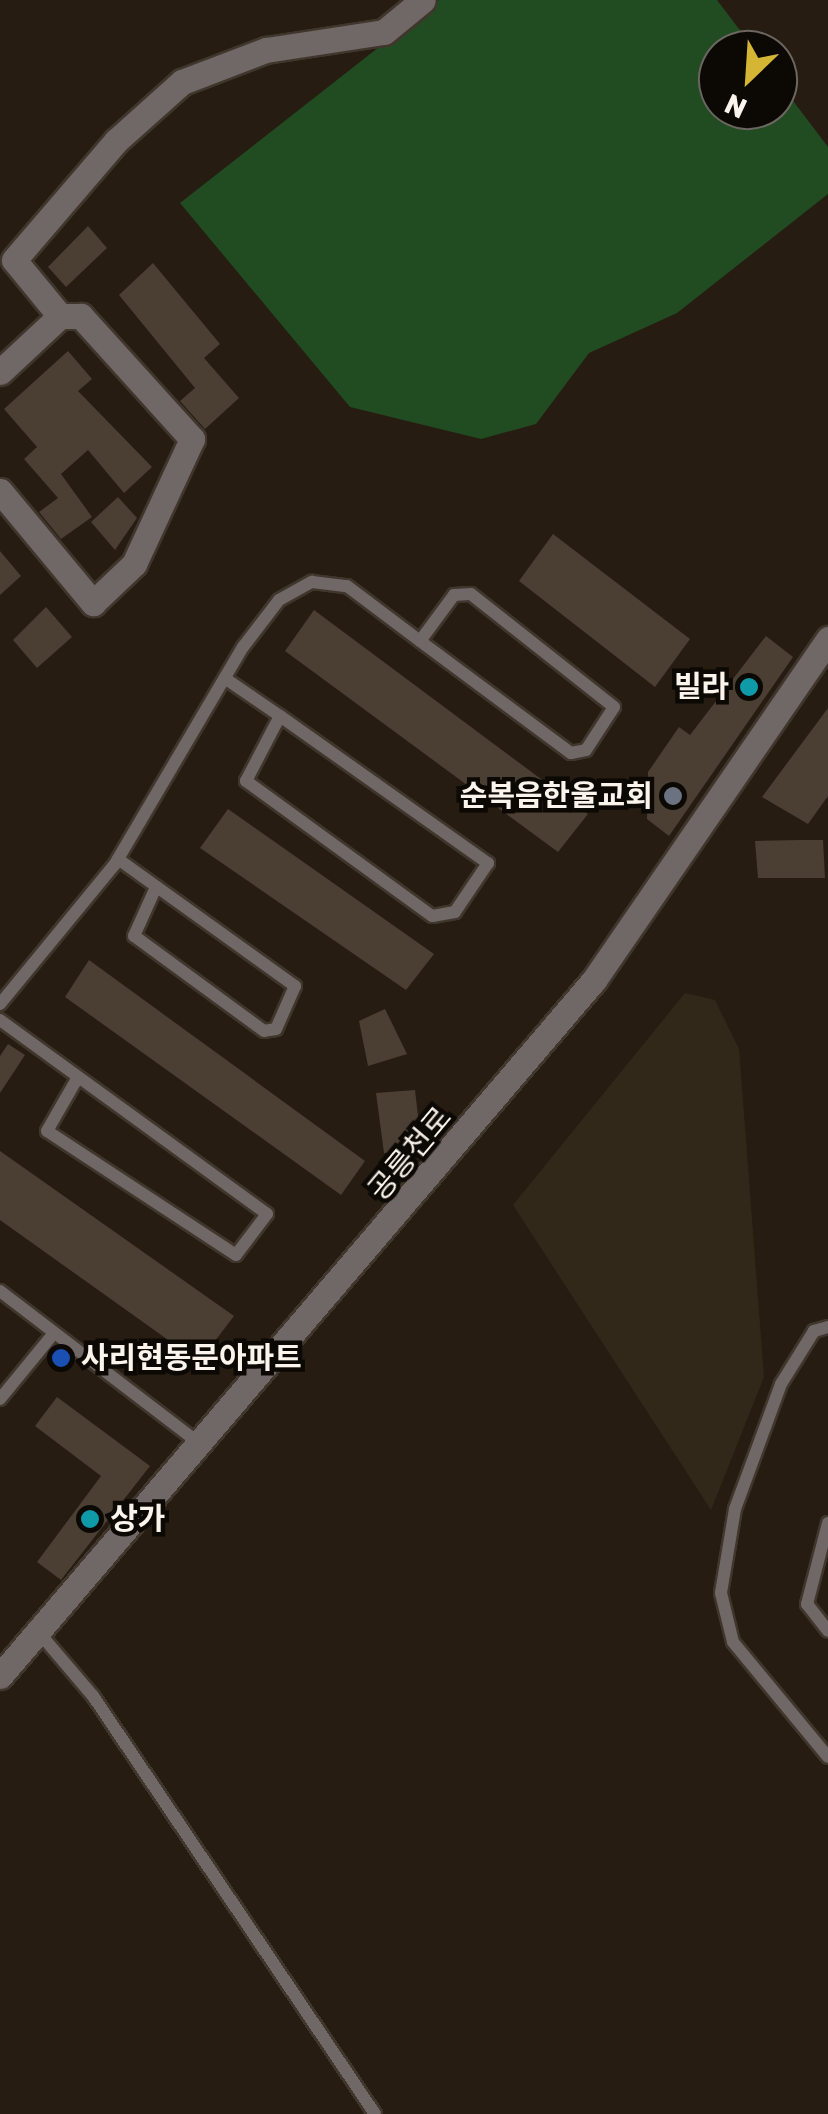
<!DOCTYPE html>
<html>
<head>
<meta charset="utf-8">
<style>
  body { margin:0 }
  #map { position:relative; width:828px; height:2114px; overflow:hidden; background:#271c12; font-family:Rubik,"Noto Sans KR",sans-serif }
  div>[style] { position:absolute }
  .industrial>* { inset:0; background:#322819 }
  .green>* { inset:0; background:#214b20 }
  .building>* { inset:0; background:#4b3f34 }
  .roads { filter:drop-shadow(2px 0 #40362c) drop-shadow(-2px 0 #40362c) drop-shadow(0 2px #40362c) drop-shadow(0 -2px #40362c) }
  .service>* { height:12px; margin:-6px; padding:0 6px; transform-origin:6px; border-radius:6px; background:#706767 }
  .minor>* { height:25px; margin:-12.5px; padding:0 12.5px; transform-origin:12.5px; border-radius:12.5px; background:#706767 }
  .tertiary>* { height:25px; margin:-12.5px; padding:0 12.5px; transform-origin:12.5px; border-radius:12.5px; background:#706767 }
  .dots>* { width:28px; height:28px; translate:-50% -50%; box-sizing:border-box; border:5px solid #0c0804; border-radius:50% }
  span { translate:-50% -50%; white-space:nowrap; text-align:center; line-height:1.15; -webkit-text-stroke:9px #0c0804; paint-order:stroke }
  .poi-label { font-size:30px; color:#fbf4ed; font-weight:700 }
  .right { translate:-100% -50%; text-align:right }
  .left { translate:0 -50%; text-align:left }
  .street-label { font-size:30px; color:#fbf4ed }
  .north { position:absolute; left:698px; top:30px; width:100px; height:100px; box-sizing:border-box; background:#0c0804; border:2px solid #6c6661; border-radius:50%; rotate:205deg; font-size:28px; font-weight:700; line-height:40px; text-align:center; color:#fbf4ed }
  .north::after { content:''; display:block; margin:auto; width:35px; height:45px; background:#d5b534; clip-path:polygon(50% 0,100% 100%,50% 72%,0 100%) }
</style>
</head>
<body>
<div id="map">
  <div class="industrial">
    <div style="clip-path:polygon(685px 993px,715px 1000px,739px 1049px,764px 1377px,711px 1510px,513px 1205px)"></div>
  </div>
  <div class="green">
    <div style="clip-path:polygon(439px 0,717px 0,755px 50px,718px 50px,718px 110px,778px 110px,778px 81px,828px 147px,828px 194px,677px 313px,589px 353px,536px 424px,481px 439px,350px 407px,180px 203px)"></div>
  </div>
  <div class="building">
    <div style="clip-path:polygon(88px 226px,107px 248px,66px 287px,48px 267px)"></div>
    <div style="clip-path:polygon(153px 263px,220px 344px,204px 358px,239px 398px,205px 429px,180px 401px,195px 388px,119px 295px)"></div>
    <div style="clip-path:polygon(68px 351px,92px 379px,78px 391px,152px 467px,124px 493px,88px 450px,61px 474px,92px 517px,61px 539px,39px 512px,58px 498px,24px 459px,37px 447px,4px 409px)"></div>
    <div style="clip-path:polygon(118px 497px,137px 518px,115px 550px,91px 522px)"></div>
    <div style="clip-path:polygon(553px 534px,690px 639px,655px 687px,519px 581px)"></div>
    <div style="clip-path:polygon(0 551px,21px 576px,0 595px)"></div>
    <div style="clip-path:polygon(46px 607px,72px 637px,37px 668px,13px 640px)"></div>
    <div style="clip-path:polygon(314px 610px,588px 814px,558px 852px,285px 651px)"></div>
    <div style="clip-path:polygon(766px 636px,793px 657px,669px 836px,647px 819px,648px 772px,679px 727px,690px 735px)"></div>
    <div style="clip-path:polygon(828px 708px,828px 796px,808px 824px,762px 797px)"></div>
    <div style="clip-path:polygon(228px 809px,434px 954px,406px 990px,200px 848px)"></div>
    <div style="clip-path:polygon(801px 840px,823px 840px,825px 878px,758px 878px,755px 841px)"></div>
    <div style="clip-path:polygon(89px 960px,365px 1161px,341px 1195px,65px 997px)"></div>
    <div style="clip-path:polygon(385px 1009px,407px 1054px,368px 1066px,359px 1021px)"></div>
    <div style="clip-path:polygon(8px 1044px,25px 1055px,0 1093px,0 1056px)"></div>
    <div style="clip-path:polygon(415px 1090px,422px 1151px,384px 1153px,376px 1093px)"></div>
    <div style="clip-path:polygon(0 1151px,234px 1316px,199px 1362px,0 1220px)"></div>
    <div style="clip-path:polygon(57px 1397px,150px 1466px,61px 1580px,37px 1562px,101px 1476px,35px 1426px)"></div>
  </div>
  <div class="roads">
    <div class="service">
      <div style="left:226px;top:679px;width:65px;rotate:34.4deg"></div>
      <div style="left:280px;top:716px;width:255px;rotate:35.3deg"></div>
      <div style="left:488px;top:863px;width:59px;rotate:124deg"></div>
      <div style="left:455px;top:912px;width:23px;rotate:170deg"></div>
      <div style="left:432px;top:916px;width:230px;rotate:-144deg"></div>
      <div style="left:246px;top:781px;width:73px;rotate:-62.4deg"></div>
      <div style="left:118px;top:859px;width:218px;rotate:35.7deg"></div>
      <div style="left:295px;top:986px;width:47px;rotate:113.8deg"></div>
      <div style="left:276px;top:1029px;width:12px;rotate:171deg"></div>
      <div style="left:264px;top:1031px;width:161px;rotate:-143.8deg"></div>
      <div style="left:134px;top:936px;width:54px;rotate:-65.8deg"></div>
      <div style="left:0;top:1004px;width:181px;rotate:-50.6deg"></div>
      <div style="left:115px;top:864px;width:252px;rotate:-59.5deg"></div>
      <div style="left:243px;top:647px;width:59px;rotate:-52.5deg"></div>
      <div style="left:279px;top:600px;width:38px;rotate:-29deg"></div>
      <div style="left:312px;top:582px;width:35px;rotate:7deg"></div>
      <div style="left:347px;top:586px;width:91px;rotate:37deg"></div>
      <div style="left:420px;top:641px;width:188px;rotate:36.6deg"></div>
      <div style="left:571px;top:753px;width:15px;rotate:-11deg"></div>
      <div style="left:586px;top:750px;width:51px;rotate:-56.9deg"></div>
      <div style="left:614px;top:707px;width:182px;rotate:-141.7deg"></div>
      <div style="left:471px;top:594px;width:17px;rotate:177deg"></div>
      <div style="left:454px;top:595px;width:57px;rotate:126.5deg"></div>
      <div style="left:0;top:1020px;width:330px;rotate:36deg"></div>
      <div style="left:267px;top:1214px;width:51px;rotate:127.1deg"></div>
      <div style="left:236px;top:1255px;width:226px;rotate:-146.7deg"></div>
      <div style="left:47px;top:1131px;width:62px;rotate:-60.1deg"></div>
      <div style="left:0;top:1291px;width:252px;rotate:37.4deg"></div>
      <div style="left:828px;top:1327px;width:15px;rotate:164deg"></div>
      <div style="left:814px;top:1331px;width:62px;rotate:121.9deg"></div>
      <div style="left:781px;top:1384px;width:133px;rotate:110.2deg"></div>
      <div style="left:735px;top:1509px;width:85px;rotate:99.5deg"></div>
      <div style="left:721px;top:1593px;width:50px;rotate:76.2deg"></div>
      <div style="left:733px;top:1642px;width:149px;rotate:50.4deg"></div>
      <div style="left:0;top:1399px;width:85px;rotate:-50.7deg"></div>
      <div style="left:828px;top:1523px;width:84px;rotate:104.5deg"></div>
      <div style="left:807px;top:1604px;width:34px;rotate:52deg"></div>
      <div style="left:41px;top:1635px;width:80px;rotate:49.6deg"></div>
      <div style="left:93px;top:1696px;width:504px;rotate:55.99deg"></div>
    </div>
    <div class="minor">
      <div style="left:0;top:372px;width:82px;rotate:-43deg"></div>
      <div style="left:0;top:491px;width:146px;rotate:50.3deg"></div>
      <div style="left:93px;top:603px;width:57px;rotate:-43.6deg"></div>
      <div style="left:134px;top:564px;width:138px;rotate:-65.1deg"></div>
      <div style="left:192px;top:439px;width:166px;rotate:-132.1deg"></div>
      <div style="left:81px;top:316px;width:21px;rotate:180deg"></div>
      <div style="left:60px;top:316px;width:72px;rotate:-129.4deg"></div>
      <div style="left:14px;top:260px;width:157px;rotate:-49.4deg"></div>
      <div style="left:116px;top:141px;width:89px;rotate:-41.8deg"></div>
      <div style="left:182px;top:82px;width:90px;rotate:-20.9deg"></div>
      <div style="left:266px;top:50px;width:119px;rotate:-8.7deg"></div>
      <div style="left:384px;top:32px;width:50px;rotate:-39.4deg"></div>
    </div>
    <div class="tertiary">
      <div style="left:0;top:1676px;width:915px;rotate:-49.52deg"></div>
      <div style="left:594px;top:980px;width:414px;rotate:-55.5deg"></div>
    </div>
  </div>
  <div class="dots">
    <div style="left:749px;top:687px;background:#0f9aa8"></div>
    <div style="left:673px;top:796px;background:#6b7280"></div>
    <div style="left:61px;top:1358px;background:#1a4fb4"></div>
    <div style="left:90px;top:1519px;background:#0f9aa8"></div>
  </div>
  <div class="poi-label">
    <span class="right" style="left:729px;top:687px">빌라</span>
    <span class="right" style="left:653px;top:796px">순복음한울교회</span>
    <span class="left" style="left:81px;top:1358px">사리현동문아파트</span>
    <span class="left" style="left:110px;top:1519px">상가</span>
  </div>
  <div class="street-label">
    <span style="left:410px;top:1154px;rotate:-50deg">공릉천로</span>
  </div>
  <div class="north">N</div>
</div>
</body>
</html>
